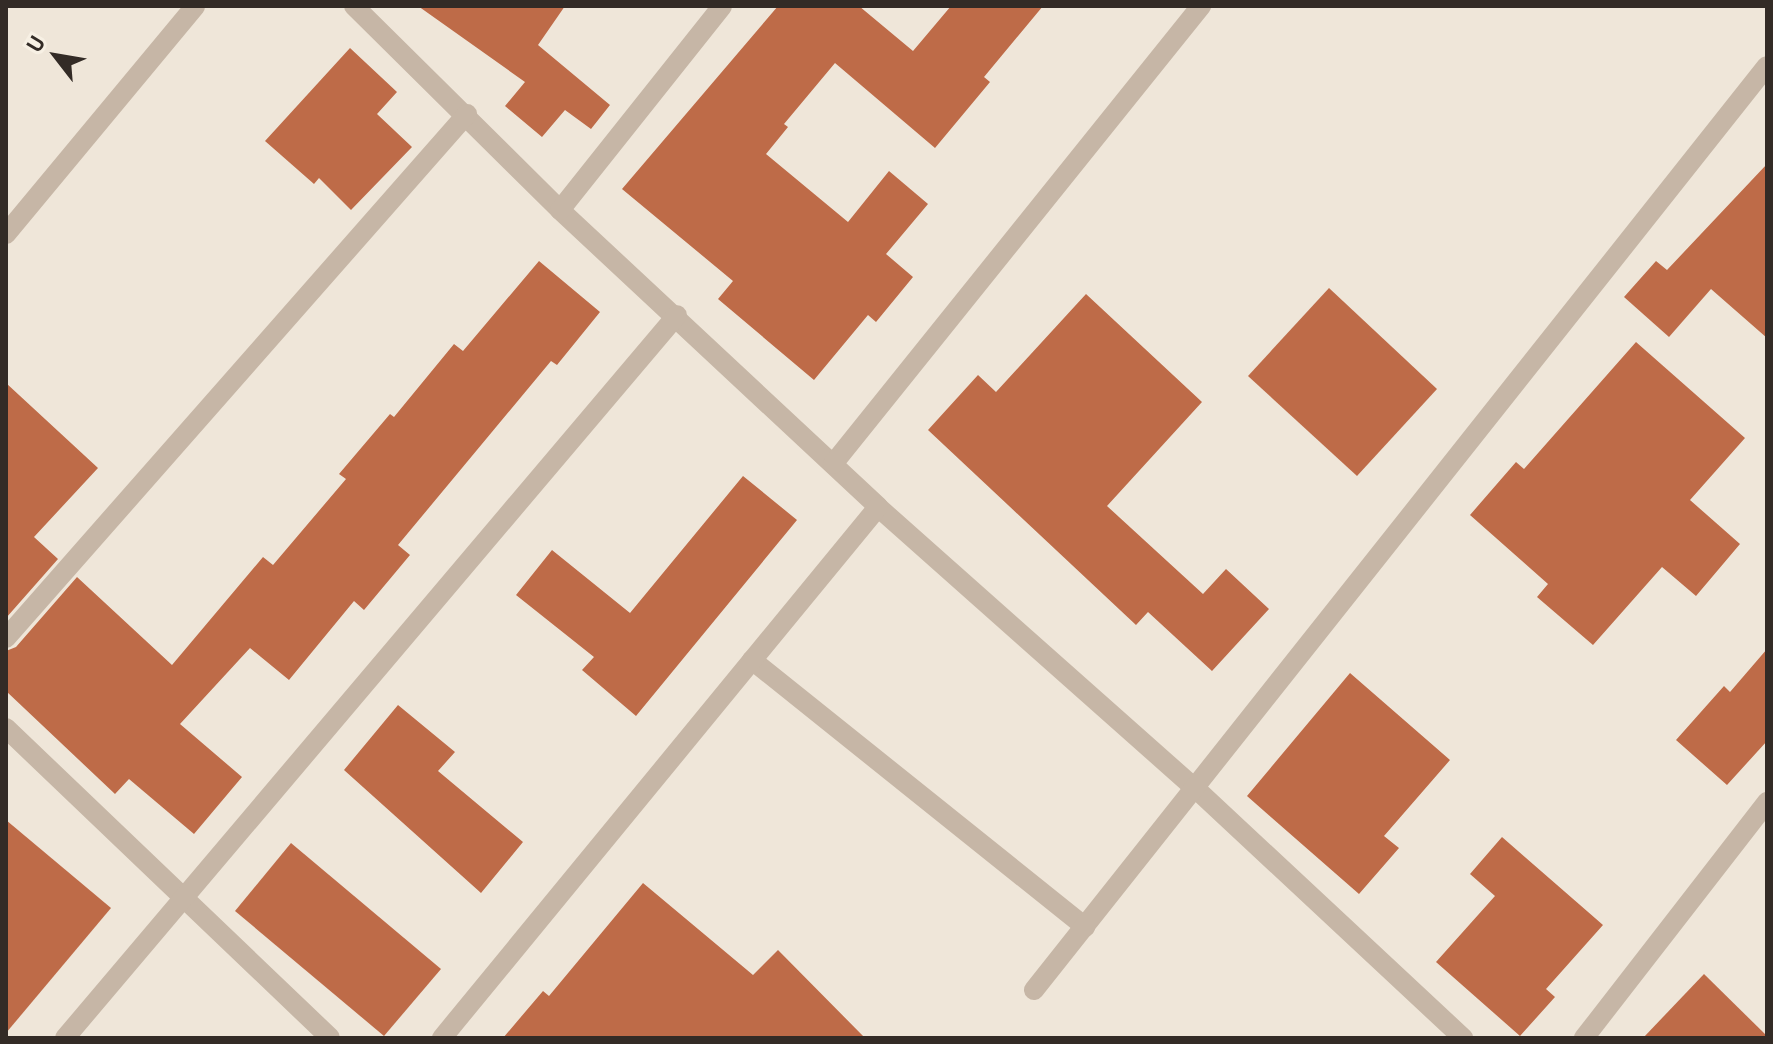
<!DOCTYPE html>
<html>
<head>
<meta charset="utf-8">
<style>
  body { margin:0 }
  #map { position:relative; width:1773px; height:1044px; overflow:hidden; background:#efe6d9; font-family:"PT Sans",sans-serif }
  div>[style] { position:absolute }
  .building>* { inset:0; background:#be6b48 }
  .minor>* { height:20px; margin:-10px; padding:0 10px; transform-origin:10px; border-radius:10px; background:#c6b6a6 }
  span { translate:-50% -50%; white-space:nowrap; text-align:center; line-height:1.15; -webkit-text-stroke:6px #f7f0e4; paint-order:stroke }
  .frame { position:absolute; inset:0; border:8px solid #332b26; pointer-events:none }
  .north { position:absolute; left:16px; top:16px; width:80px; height:80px; -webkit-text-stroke:6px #f7f0e4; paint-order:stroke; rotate:301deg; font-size:22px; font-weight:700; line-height:32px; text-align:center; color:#332b26 }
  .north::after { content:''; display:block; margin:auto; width:28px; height:36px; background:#332b26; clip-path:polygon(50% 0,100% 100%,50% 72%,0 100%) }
</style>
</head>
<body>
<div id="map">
  <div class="building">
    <div style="clip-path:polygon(418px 6px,565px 6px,538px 45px,610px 105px,591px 129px,565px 110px,542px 137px,505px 106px,525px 82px)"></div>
    <div style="clip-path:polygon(778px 6px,859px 6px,913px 51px,951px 6px,1043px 6px,984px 77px,990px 82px,935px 148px,835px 63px,784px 124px,788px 127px,766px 154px,848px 222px,889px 171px,928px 204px,886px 254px,913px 277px,876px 322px,868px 315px,814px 380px,718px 299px,733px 281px,622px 189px)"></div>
    <div style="clip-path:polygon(350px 48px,397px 92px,377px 114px,412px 147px,351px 210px,319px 178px,314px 184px,265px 141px)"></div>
    <div style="clip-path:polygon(1767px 164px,1767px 338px,1711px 289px,1669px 337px,1624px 297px,1656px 261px,1667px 270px)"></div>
    <div style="clip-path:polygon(539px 261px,600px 312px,557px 365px,551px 361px,398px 545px,410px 555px,364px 610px,354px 601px,289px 680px,250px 648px,180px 724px,242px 777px,194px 834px,129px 779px,115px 794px,6px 691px,6px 651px,16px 647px,77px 577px,172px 665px,263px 557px,273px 565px,346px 479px,339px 474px,390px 414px,394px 417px,454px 344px,463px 351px)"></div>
    <div style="clip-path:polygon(1329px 288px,1437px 389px,1357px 476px,1248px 376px)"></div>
    <div style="clip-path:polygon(1086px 294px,1202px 402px,1107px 506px,1203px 594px,1226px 569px,1269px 609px,1212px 671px,1148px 612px,1136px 625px,928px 430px,978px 375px,996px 392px)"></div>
    <div style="clip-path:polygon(1636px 342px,1745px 438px,1690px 500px,1740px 544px,1696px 596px,1662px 567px,1593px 645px,1537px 597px,1548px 584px,1470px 515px,1516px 462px,1524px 469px)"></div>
    <div style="clip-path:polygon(6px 383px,98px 468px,34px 537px,58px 559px,6px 618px)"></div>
    <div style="clip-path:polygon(743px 476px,797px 520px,636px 716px,582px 670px,594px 657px,516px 595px,552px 550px,630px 613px)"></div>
    <div style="clip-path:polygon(1767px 649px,1767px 741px,1727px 785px,1676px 740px,1724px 686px,1730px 692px)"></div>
    <div style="clip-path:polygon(1350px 673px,1450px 760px,1384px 836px,1399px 848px,1359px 894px,1247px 796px)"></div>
    <div style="clip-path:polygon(398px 705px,455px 752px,438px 771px,523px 842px,481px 893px,344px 770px)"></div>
    <div style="clip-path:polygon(6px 820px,111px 908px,6px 1033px)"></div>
    <div style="clip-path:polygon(1502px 837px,1603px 925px,1546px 989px,1555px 997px,1520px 1036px,1436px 962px,1495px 896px,1470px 874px)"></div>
    <div style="clip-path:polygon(291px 843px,441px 969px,384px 1036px,235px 911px)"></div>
    <div style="clip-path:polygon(643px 883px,753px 975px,778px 950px,865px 1038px,503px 1038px,543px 991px,549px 996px)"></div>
    <div style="clip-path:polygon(1704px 974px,1767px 1036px,1767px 1038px,1643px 1038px)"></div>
  </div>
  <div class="minor">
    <div style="left:354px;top:6px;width:290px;rotate:44.7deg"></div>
    <div style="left:560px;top:210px;width:435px;rotate:43deg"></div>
    <div style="left:878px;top:507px;width:424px;rotate:41.6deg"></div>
    <div style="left:1195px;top:788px;width:367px;rotate:43deg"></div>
    <div style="left:560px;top:210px;width:260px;rotate:-51.5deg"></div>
    <div style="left:6px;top:234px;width:296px;rotate:-50.3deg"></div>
    <div style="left:833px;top:464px;width:588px;rotate:-51.22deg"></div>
    <div style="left:6px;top:638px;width:698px;rotate:-48.66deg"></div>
    <div style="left:752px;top:660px;width:427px;rotate:38.7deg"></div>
    <div style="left:6px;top:728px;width:448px;rotate:43.7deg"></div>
    <div style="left:1034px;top:990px;width:1179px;rotate:-51.58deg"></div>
    <div style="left:65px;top:1038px;width:947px;rotate:-49.75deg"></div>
    <div style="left:442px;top:1038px;width:687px;rotate:-50.61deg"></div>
    <div style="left:1584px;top:1038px;width:299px;rotate:-52.2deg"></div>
  </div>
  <div class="frame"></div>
  <div class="north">U</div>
</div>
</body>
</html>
